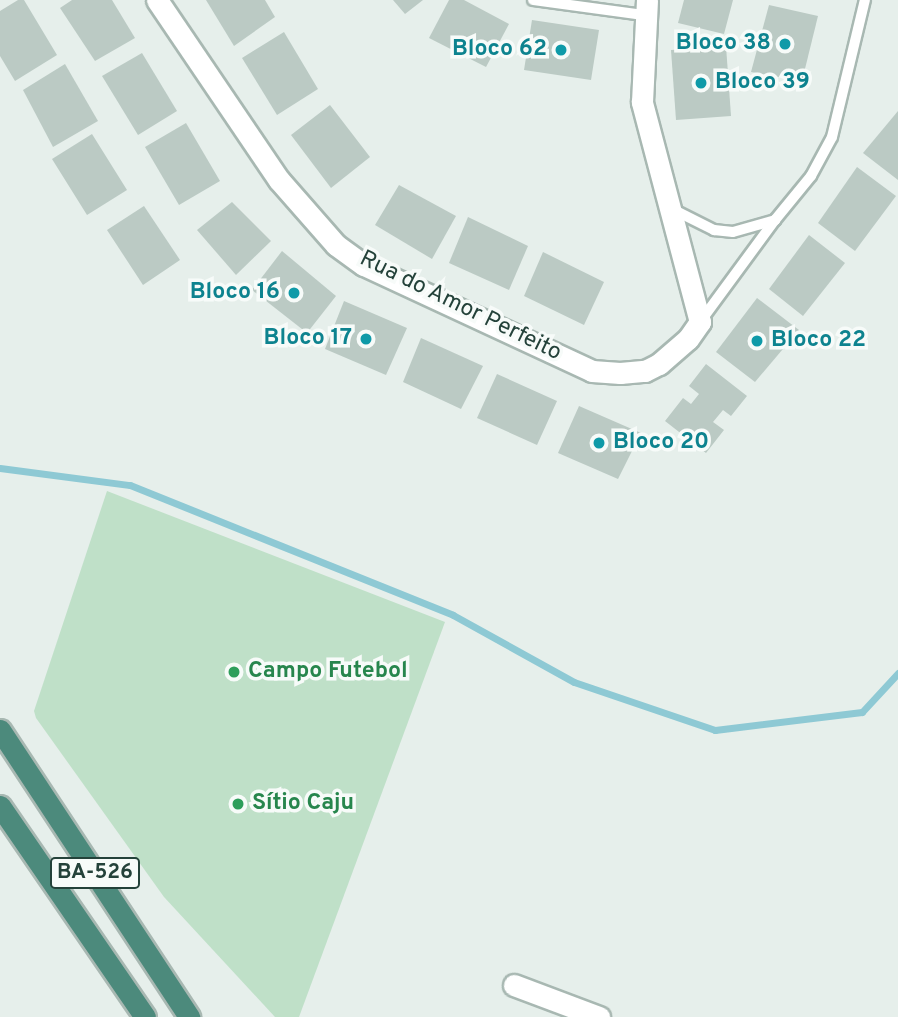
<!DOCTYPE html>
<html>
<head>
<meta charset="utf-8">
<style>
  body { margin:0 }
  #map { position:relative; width:898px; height:1017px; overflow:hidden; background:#e6efeb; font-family:Overpass,sans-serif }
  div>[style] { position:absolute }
  .green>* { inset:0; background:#bfe0c8 }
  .stream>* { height:7px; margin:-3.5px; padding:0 3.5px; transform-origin:3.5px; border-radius:3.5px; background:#8ec9d4 }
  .building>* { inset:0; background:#bbcac4 }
  .roads { filter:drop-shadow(2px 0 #a8b8b2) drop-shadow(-2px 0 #a8b8b2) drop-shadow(0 2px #a8b8b2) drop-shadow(0 -2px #a8b8b2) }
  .service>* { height:10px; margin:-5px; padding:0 5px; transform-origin:5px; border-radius:5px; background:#fff }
  .minor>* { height:21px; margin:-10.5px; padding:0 10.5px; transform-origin:10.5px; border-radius:10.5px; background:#fff }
  .trunk>* { height:21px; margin:-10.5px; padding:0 10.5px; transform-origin:10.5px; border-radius:10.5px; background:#4c8a7c }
  .dots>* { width:19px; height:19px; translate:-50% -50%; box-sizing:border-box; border:4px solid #f7fbf9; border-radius:50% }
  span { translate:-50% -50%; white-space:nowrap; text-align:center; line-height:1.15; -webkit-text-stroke:7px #f7fbf9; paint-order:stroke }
  .shield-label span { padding:2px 5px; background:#f7fbf9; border:2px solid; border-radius:5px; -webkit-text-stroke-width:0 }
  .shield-label { font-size:21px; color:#24423a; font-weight:700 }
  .culture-label { font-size:23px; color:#0d838f; font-weight:700 }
  .right { translate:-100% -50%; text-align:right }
  .left { translate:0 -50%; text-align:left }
  .street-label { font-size:23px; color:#24423a }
  .leisure-label { font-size:23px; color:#27864d; font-weight:700 }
</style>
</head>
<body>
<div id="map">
  <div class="green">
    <div style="clip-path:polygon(107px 491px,445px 622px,299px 1017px,275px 1017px,164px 897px,36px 718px,34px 711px)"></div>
  </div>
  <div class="stream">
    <div style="left:0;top:468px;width:131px;rotate:7.5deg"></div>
    <div style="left:130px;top:485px;width:348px;rotate:21.9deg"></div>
    <div style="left:453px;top:615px;width:138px;rotate:29deg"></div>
    <div style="left:574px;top:682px;width:149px;rotate:18.8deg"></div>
    <div style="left:715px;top:730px;width:148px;rotate:-7deg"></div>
    <div style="left:862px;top:712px;width:53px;rotate:-47.3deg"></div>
  </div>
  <div class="building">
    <div style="clip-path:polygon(18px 0,24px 0,57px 55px,15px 81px,0 56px,0 11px)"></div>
    <div style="clip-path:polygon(72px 0,112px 0,135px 38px,95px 61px,60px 8px)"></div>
    <div style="clip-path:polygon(206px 0,265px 0,275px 17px,234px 46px)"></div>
    <div style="clip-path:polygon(393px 0,423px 0,405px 14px)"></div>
    <div style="clip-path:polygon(449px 0,464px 0,509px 24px,486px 67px,429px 38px)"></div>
    <div style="clip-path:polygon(684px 0,733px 0,724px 34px,678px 23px)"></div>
    <div style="clip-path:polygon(769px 5px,818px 16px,802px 81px,751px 72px)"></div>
    <div style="clip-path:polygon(532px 20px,599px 30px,591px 80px,524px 70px)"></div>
    <div style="clip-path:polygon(284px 32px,318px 89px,277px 115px,242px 58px)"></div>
    <div style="clip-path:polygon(726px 46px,731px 116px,676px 120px,671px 50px)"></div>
    <div style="clip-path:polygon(142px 53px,177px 111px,138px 135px,102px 76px)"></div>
    <div style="clip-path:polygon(65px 64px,98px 121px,53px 147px,23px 90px)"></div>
    <div style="clip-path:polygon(330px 105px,370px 157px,331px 188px,291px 135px)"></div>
    <div style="clip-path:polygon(898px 111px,898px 180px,863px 153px)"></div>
    <div style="clip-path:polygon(186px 123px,220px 181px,179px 205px,145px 147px)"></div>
    <div style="clip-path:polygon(92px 134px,127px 190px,87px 215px,52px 159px)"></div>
    <div style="clip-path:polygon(857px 167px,896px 196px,855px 251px,818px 223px)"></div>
    <div style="clip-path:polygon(399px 185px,456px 216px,432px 259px,375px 225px)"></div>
    <div style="clip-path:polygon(232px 202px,271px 241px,236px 275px,197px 230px)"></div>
    <div style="clip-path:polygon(144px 206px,180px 260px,143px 285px,107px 230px)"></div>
    <div style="clip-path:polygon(468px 217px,528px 246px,509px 290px,449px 263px)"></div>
    <div style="clip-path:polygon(809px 235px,845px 263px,803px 316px,769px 289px)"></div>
    <div style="clip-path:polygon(282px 251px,336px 296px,307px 333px,252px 290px)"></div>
    <div style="clip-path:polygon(543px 252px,604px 282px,584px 325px,524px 296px)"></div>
    <div style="clip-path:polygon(757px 298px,799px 330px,755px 382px,716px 352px)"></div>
    <div style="clip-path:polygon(344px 301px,407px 328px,386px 375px,325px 349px)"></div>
    <div style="clip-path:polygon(421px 338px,483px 366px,461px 409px,403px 382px)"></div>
    <div style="clip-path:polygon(706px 364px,747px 396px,731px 416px,723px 410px,713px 422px,724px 430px,706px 453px,665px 421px,683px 398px,691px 404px,699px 394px,689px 386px)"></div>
    <div style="clip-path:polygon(497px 374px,557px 401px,537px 445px,477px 418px)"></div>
    <div style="clip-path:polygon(579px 406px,641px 433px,618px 479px,558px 453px)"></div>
  </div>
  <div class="roads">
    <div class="service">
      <div style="left:533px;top:0;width:112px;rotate:7.7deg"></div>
      <div style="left:674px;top:210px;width:45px;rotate:26.6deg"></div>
      <div style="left:714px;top:230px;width:19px;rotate:6deg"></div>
      <div style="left:733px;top:232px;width:44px;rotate:-15.9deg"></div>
      <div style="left:775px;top:220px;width:57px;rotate:-50.7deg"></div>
      <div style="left:811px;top:176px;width:44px;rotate:-61.7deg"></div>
      <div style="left:832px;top:137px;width:141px;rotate:-76.5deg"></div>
      <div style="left:700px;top:322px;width:127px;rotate:-53.7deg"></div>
    </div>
    <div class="minor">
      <div style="left:157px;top:0;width:217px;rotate:55.9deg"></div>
      <div style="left:279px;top:180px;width:86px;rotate:48.8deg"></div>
      <div style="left:336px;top:245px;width:34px;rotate:36deg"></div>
      <div style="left:364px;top:265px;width:251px;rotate:24.9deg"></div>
      <div style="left:592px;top:371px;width:28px;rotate:4deg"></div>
      <div style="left:620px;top:373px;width:25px;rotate:-5deg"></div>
      <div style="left:645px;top:371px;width:16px;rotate:-27deg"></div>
      <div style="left:659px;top:364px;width:38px;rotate:-41deg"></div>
      <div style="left:688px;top:339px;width:21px;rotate:-55deg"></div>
      <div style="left:700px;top:322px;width:228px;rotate:-104.8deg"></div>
      <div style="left:642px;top:102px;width:102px;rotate:-87.2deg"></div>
      <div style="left:514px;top:985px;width:91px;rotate:20.6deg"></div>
    </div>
    <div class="trunk">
      <div style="left:0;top:730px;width:344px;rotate:56.6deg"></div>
      <div style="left:0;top:806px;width:256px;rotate:55.5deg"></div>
    </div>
  </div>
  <div class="dots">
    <div style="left:785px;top:44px;background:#0f9aa8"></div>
    <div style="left:561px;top:50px;background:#0f9aa8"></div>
    <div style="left:701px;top:83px;background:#0f9aa8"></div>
    <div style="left:294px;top:293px;background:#0f9aa8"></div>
    <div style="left:366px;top:339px;background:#0f9aa8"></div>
    <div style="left:757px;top:341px;background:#0f9aa8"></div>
    <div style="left:599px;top:443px;background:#0f9aa8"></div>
    <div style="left:234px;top:672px;background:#2e9e5b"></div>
    <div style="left:238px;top:804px;background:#2e9e5b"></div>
  </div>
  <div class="shield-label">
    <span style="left:95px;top:873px">BA-526</span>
  </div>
  <div class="culture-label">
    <span class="right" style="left:771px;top:44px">Bloco 38</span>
    <span class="right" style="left:547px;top:50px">Bloco 62</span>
    <span class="left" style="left:715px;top:83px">Bloco 39</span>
    <span class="right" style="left:280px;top:293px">Bloco 16</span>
    <span class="right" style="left:352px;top:339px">Bloco 17</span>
    <span class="left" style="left:771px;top:341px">Bloco 22</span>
    <span class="left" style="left:613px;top:443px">Bloco 20</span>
  </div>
  <div class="street-label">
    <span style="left:460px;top:307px;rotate:26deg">Rua do Amor Perfeito</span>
  </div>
  <div class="leisure-label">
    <span class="left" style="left:248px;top:672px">Campo Futebol</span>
    <span class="left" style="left:252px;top:804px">Sítio Caju</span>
  </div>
</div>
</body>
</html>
